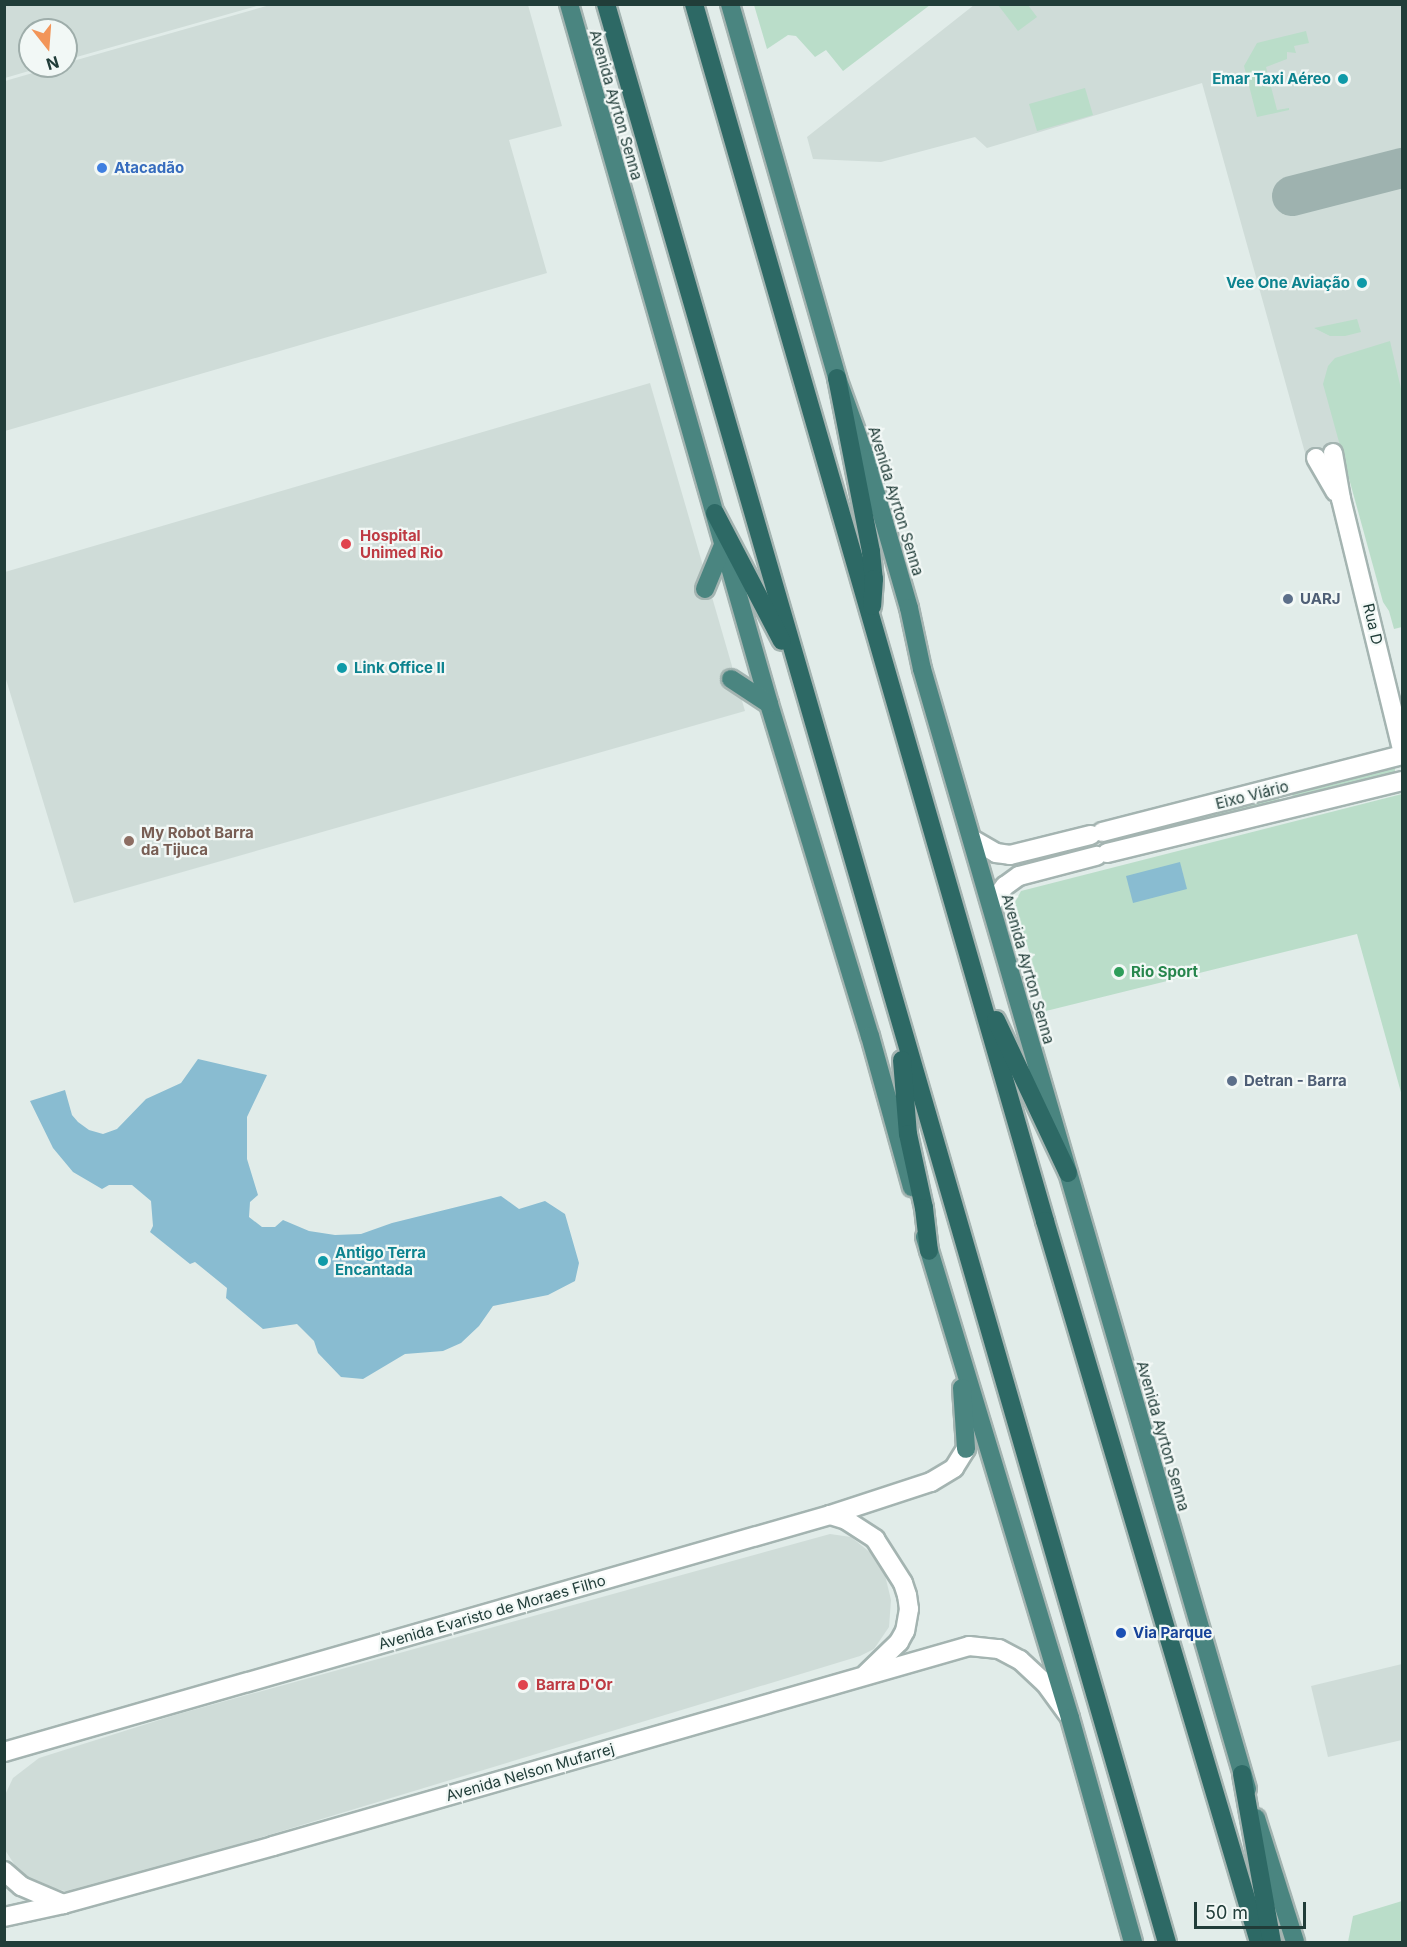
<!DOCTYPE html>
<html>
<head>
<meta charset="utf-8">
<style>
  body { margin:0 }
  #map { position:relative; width:1407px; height:1947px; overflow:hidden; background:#e1ece9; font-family:Inter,sans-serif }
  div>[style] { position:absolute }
  .built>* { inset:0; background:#cfdcd8 }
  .green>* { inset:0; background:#baddc9 }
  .water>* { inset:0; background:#89bcd1 }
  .taxiway>* { height:40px; margin:-20px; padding:0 20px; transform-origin:20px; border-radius:20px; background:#9eb2af }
  .roads { filter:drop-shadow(2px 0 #a4b4b1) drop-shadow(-2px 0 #a4b4b1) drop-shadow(0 2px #a4b4b1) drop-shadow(0 -2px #a4b4b1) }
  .minor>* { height:18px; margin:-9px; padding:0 9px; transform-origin:9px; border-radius:9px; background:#fff }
  .tertiary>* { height:18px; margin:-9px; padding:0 9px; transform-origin:9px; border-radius:9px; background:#fff }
  .trunk>* { height:18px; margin:-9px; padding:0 9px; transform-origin:9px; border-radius:9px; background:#4a8580 }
  .motorway>* { height:18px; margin:-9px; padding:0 9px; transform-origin:9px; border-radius:9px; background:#2d6965 }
  .dots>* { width:16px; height:16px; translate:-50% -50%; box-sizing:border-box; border:3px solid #f2f8f6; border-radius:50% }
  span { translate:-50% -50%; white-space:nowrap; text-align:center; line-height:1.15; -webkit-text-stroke:4.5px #f2f8f6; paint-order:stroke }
  .culture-label { font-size:15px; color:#0d838f; font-weight:700 }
  .right { translate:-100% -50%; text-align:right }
  .left { translate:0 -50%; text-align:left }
  .street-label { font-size:15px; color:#213d39 }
  .shop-label { font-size:15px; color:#366cbe; font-weight:700 }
  .health-label { font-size:15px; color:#be3a42; font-weight:700 }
  .service-label { font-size:15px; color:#4e5e75; font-weight:700 }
  .education-label { font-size:15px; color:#785e54; font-weight:700 }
  .leisure-label { font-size:15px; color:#27864d; font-weight:700 }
  .transit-label { font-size:15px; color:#164399; font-weight:700 }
  .frame { position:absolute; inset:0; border:6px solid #213d39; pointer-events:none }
  .north { position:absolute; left:18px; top:18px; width:60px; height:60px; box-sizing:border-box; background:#f2f8f6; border:2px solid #9eadaa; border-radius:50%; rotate:163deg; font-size:16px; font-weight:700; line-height:24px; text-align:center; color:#213d39 }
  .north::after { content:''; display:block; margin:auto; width:21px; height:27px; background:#f29559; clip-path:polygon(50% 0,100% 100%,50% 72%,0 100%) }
  .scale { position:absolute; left:1194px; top:1902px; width:112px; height:27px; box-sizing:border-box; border:3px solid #213d39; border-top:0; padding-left:8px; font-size:18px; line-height:21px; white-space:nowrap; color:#213d39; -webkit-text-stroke:4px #f2f8f6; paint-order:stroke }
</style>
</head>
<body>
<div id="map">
  <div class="built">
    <div style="clip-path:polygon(5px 4px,260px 4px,260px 5px,66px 60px,66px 30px,30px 30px,30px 66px,46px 66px,5px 78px)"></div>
    <div style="clip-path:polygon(270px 5px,528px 5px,562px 126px,509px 140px,547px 273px,5px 431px,5px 81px,57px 66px,66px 66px,66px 63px)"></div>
    <div style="clip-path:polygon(974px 5px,1402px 5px,1402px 422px,1340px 437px,1343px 450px,1307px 460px,1202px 83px,987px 148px,975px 137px,881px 162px,813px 159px,807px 137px)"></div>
    <div style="clip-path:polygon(650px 383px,745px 711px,74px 903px,5px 676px,5px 572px)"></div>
    <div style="clip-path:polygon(830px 1534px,851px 1537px,872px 1554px,885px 1575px,891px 1600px,889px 1627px,874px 1649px,860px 1656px,219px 1850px,69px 1892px,44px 1886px,20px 1873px,5px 1850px,5px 1795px,13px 1778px,39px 1758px,175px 1715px)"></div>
    <div style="clip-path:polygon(1402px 1664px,1402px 1740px,1328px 1757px,1311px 1686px)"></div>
  </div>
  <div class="green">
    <div style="clip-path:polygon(873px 5px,930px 5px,843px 71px,826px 50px,815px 57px,796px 36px,788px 35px,767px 49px,754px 5px)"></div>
    <div style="clip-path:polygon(998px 5px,1028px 5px,1037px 17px,1018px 31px)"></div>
    <div style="clip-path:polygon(1306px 31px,1309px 43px,1294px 46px,1296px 53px,1287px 52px,1287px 59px,1266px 67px,1277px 110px,1289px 108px,1289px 110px,1257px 117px,1244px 66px,1257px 43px)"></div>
    <div style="clip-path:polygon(1085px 88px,1093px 115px,1037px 131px,1029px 104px)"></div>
    <div style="clip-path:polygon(1357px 319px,1361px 332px,1345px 336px,1330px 336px,1314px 328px)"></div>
    <div style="clip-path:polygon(1390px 341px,1402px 393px,1402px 627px,1394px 629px,1389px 611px,1383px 602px,1323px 384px,1328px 366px,1335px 358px)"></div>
    <div style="clip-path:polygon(1390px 767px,1395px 769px,1395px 774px,1295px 799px,1292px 795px,1295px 791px)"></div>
    <div style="clip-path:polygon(1402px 794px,1402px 1096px,1357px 934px,1046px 1011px,1015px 902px,1021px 891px)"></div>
    <div style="clip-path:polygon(1274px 796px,1279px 798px,1279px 803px,1154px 832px,1155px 827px)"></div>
    <div style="clip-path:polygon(1402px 1901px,1402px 1942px,1348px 1942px,1353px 1916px)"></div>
  </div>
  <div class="water">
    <div style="clip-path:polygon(1180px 862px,1187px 889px,1133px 903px,1126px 876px)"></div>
    <div style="clip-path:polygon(198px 1059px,267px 1075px,247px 1117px,247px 1159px,258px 1195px,250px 1202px,249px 1217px,262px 1227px,275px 1227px,283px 1220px,309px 1231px,335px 1235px,361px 1234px,392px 1223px,501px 1196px,519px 1209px,545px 1201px,565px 1214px,579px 1263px,575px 1281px,548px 1295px,493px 1306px,479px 1326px,461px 1343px,443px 1351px,405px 1354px,363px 1379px,341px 1377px,318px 1353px,314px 1341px,297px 1324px,263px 1329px,226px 1298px,227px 1288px,195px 1262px,190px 1264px,150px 1232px,153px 1226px,151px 1201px,132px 1185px,109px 1185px,102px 1189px,73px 1172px,53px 1148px,30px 1101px,65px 1090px,72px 1115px,78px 1122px,89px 1130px,103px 1134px,117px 1129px,146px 1099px,181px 1083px)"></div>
  </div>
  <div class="taxiway">
    <div style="left:1292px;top:196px;width:114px;rotate:-14.3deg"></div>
  </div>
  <div class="roads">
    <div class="minor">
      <div style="left:1333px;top:453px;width:47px;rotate:80.1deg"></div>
      <div style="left:1341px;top:499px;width:258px;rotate:76.3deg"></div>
      <div style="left:1316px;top:458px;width:39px;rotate:60deg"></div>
      <div style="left:1102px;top:832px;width:310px;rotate:-14.4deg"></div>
      <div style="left:972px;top:839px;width:28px;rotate:30deg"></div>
      <div style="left:996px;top:853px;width:14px;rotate:8deg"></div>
      <div style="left:1010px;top:855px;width:83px;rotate:-13.9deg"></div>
      <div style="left:1107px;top:853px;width:304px;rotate:-13.7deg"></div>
      <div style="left:991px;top:905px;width:24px;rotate:-54deg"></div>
      <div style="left:1005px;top:886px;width:17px;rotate:-36deg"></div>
      <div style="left:1019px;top:876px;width:80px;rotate:-14.6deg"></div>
    </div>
    <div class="tertiary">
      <div style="left:830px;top:1515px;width:17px;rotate:17deg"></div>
      <div style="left:846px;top:1520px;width:35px;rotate:33deg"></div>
      <div style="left:875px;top:1539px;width:52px;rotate:57.5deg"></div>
      <div style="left:903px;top:1583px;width:13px;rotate:72deg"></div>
      <div style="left:907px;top:1595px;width:14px;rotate:82deg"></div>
      <div style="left:909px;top:1609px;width:22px;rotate:100deg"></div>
      <div style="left:905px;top:1631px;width:13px;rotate:119deg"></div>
      <div style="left:899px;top:1642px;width:46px;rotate:135.9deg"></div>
      <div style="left:4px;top:1752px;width:859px;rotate:-16.01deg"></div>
      <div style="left:830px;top:1515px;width:106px;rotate:-18.1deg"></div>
      <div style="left:931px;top:1482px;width:27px;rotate:-31deg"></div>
      <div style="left:954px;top:1468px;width:22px;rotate:-58deg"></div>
      <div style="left:4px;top:1871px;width:23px;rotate:41deg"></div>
      <div style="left:21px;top:1886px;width:46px;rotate:23.2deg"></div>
      <div style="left:4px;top:1917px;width:60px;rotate:-12.4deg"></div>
      <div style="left:63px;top:1904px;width:218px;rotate:-15.4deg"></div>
      <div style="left:273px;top:1846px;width:724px;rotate:-16.03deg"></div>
      <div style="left:969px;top:1646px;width:30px;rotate:6deg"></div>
      <div style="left:999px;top:1649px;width:24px;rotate:28deg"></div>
      <div style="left:1020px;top:1660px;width:34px;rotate:43deg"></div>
      <div style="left:1045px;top:1683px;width:39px;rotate:54deg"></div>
    </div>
    <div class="trunk">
      <div style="left:569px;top:4px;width:728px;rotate:74.05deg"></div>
      <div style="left:769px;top:704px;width:347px;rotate:73.1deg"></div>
      <div style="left:870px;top:1036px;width:157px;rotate:74.5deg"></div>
      <div style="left:730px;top:4px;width:389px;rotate:74deg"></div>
      <div style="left:837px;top:378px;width:86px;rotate:70.3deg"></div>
      <div style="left:866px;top:459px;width:155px;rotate:73.9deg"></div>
      <div style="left:909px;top:608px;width:62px;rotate:78deg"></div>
      <div style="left:922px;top:669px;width:1166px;rotate:73.82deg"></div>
      <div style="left:705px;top:589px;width:50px;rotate:-67.6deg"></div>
      <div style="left:731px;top:679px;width:45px;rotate:33.3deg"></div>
      <div style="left:925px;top:1237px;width:502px;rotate:73.22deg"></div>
      <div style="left:1070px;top:1718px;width:233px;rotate:74.3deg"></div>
      <div style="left:962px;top:1388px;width:61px;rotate:86.2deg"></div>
      <div style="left:1256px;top:1818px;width:130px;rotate:72.5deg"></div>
    </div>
    <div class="motorway">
      <div style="left:606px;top:4px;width:2018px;rotate:73.86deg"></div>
      <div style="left:694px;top:4px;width:1267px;rotate:73.91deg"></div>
      <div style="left:1045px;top:1221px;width:752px;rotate:73.47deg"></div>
      <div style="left:837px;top:378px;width:177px;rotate:78.9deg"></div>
      <div style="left:871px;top:552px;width:27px;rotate:84deg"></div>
      <div style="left:874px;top:579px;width:27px;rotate:94deg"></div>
      <div style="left:715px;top:513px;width:144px;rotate:62.4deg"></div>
      <div style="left:996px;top:1020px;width:169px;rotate:64.8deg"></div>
      <div style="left:902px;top:1060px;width:74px;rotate:85.4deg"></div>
      <div style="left:908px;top:1134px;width:76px;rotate:77.8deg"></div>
      <div style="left:924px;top:1208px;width:43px;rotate:83.4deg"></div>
      <div style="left:1242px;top:1774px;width:171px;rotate:79.9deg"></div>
    </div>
  </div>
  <div class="dots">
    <div style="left:1343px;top:79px;background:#0f9aa8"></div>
    <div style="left:102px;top:168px;background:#3f7fe0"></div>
    <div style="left:1362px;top:283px;background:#0f9aa8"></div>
    <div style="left:346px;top:544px;background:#e0444e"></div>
    <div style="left:1288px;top:599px;background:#5c6f8a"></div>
    <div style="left:342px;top:668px;background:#0f9aa8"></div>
    <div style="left:129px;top:841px;background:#8d6e63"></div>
    <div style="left:1119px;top:972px;background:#2e9e5b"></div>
    <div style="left:1232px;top:1081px;background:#5c6f8a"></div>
    <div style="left:323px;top:1261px;background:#0f9aa8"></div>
    <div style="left:1121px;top:1633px;background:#1a4fb4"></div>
    <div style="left:523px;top:1685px;background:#e0444e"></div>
  </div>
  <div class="culture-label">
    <span class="right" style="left:1331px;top:79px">Emar Taxi Aéreo</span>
    <span class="right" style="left:1350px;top:283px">Vee One Aviação</span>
    <span class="left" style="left:354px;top:668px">Link Office II</span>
    <span class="left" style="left:335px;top:1261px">Antigo Terra<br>Encantada</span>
  </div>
  <div class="street-label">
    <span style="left:616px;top:105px;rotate:74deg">Avenida Ayrton Senna</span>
    <span style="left:896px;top:501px;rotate:73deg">Avenida Ayrton Senna</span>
    <span style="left:1373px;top:624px;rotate:77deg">Rua D</span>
    <span style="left:1252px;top:795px;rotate:-14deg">Eixo Viário</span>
    <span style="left:1028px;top:969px;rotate:74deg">Avenida Ayrton Senna</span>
    <span style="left:1163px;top:1436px;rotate:74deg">Avenida Ayrton Senna</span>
    <span style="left:492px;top:1612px;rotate:-16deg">Avenida Evaristo de Moraes Filho</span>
    <span style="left:530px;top:1772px;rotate:-16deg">Avenida Nelson Mufarrej</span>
  </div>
  <div class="shop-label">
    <span class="left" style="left:114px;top:168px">Atacadão</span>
  </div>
  <div class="health-label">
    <span class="left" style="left:360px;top:544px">Hospital<br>Unimed Rio</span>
    <span class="left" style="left:536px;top:1685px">Barra D'Or</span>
  </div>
  <div class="service-label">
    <span class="left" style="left:1300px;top:599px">UARJ</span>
    <span class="left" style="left:1244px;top:1081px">Detran - Barra</span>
  </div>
  <div class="education-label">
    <span class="left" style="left:141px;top:841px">My Robot Barra<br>da Tijuca</span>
  </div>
  <div class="leisure-label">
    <span class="left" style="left:1131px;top:972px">Rio Sport</span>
  </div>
  <div class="transit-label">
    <span class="left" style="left:1133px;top:1633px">Via Parque</span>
  </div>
  <div class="frame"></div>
  <div class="north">N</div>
  <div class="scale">50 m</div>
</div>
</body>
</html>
